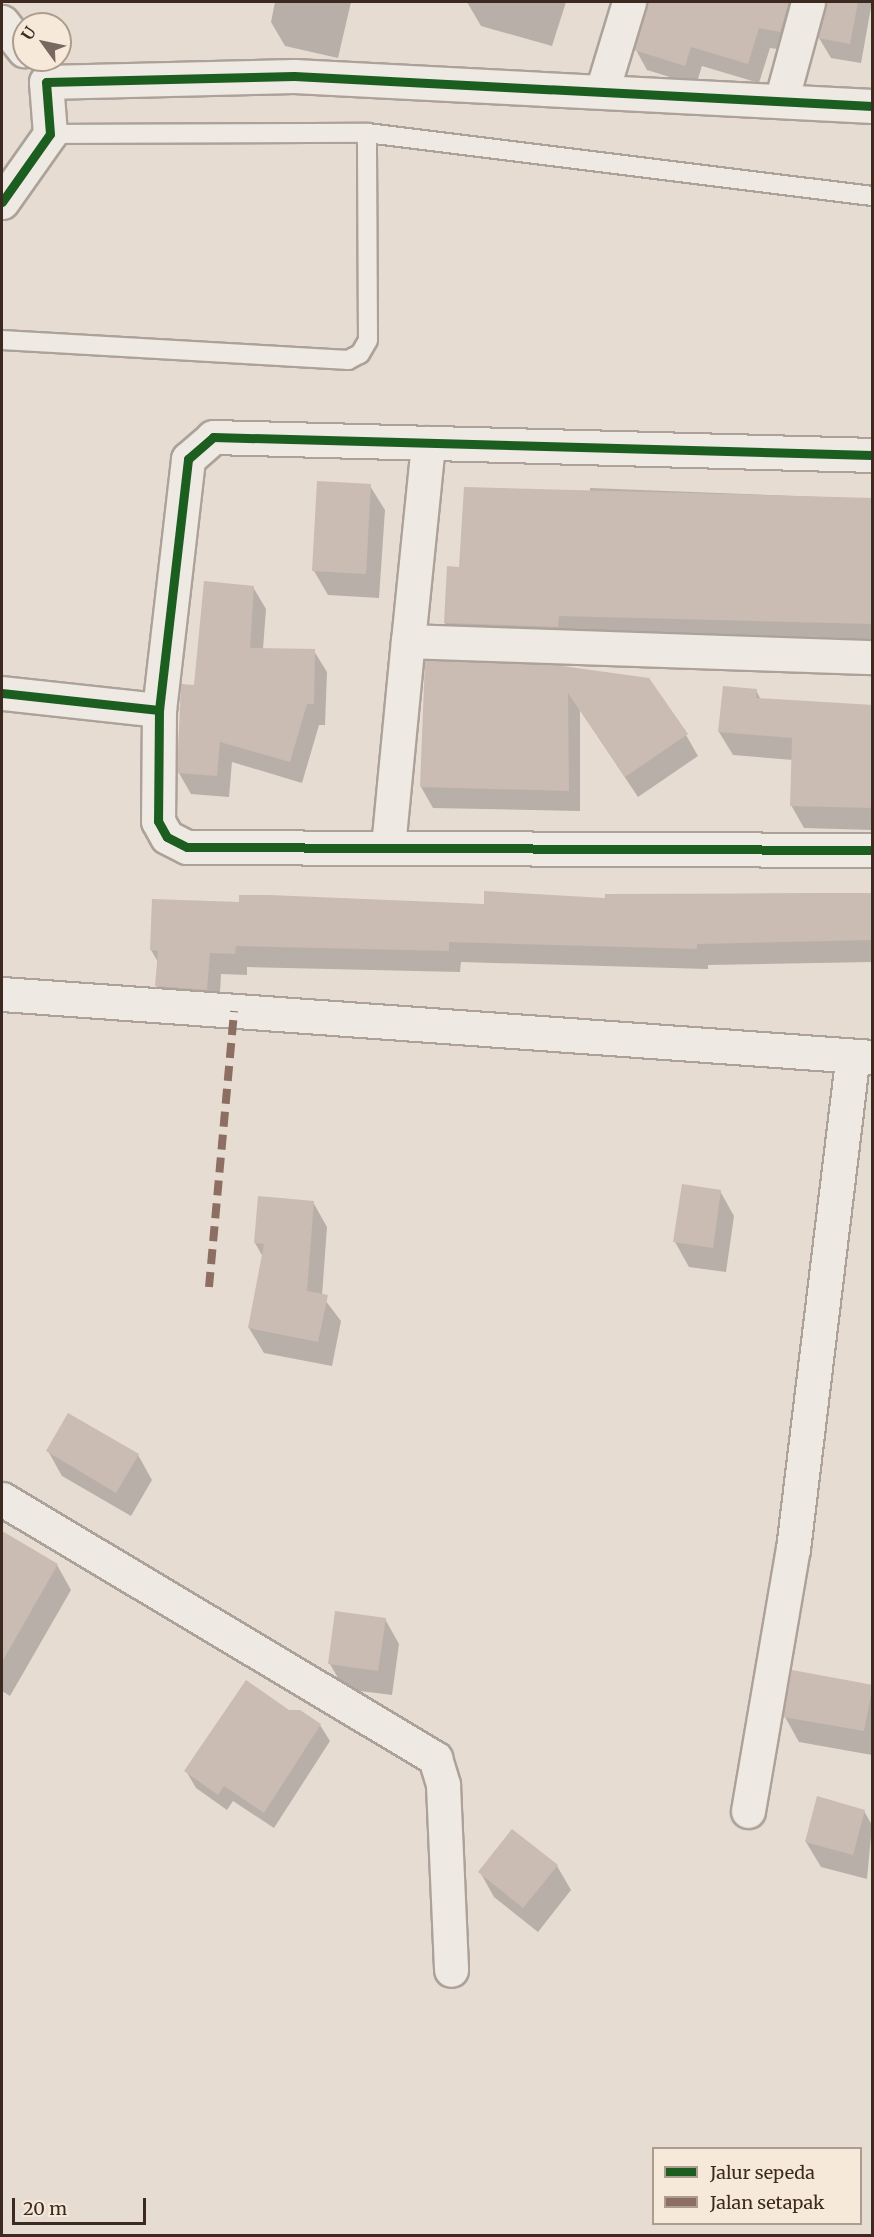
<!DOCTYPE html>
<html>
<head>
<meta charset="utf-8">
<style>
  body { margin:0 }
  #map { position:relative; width:874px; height:2237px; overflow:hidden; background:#e6dcd2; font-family:Merriweather,serif }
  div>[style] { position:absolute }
  .shadow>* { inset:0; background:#0003 }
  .building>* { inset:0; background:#cabbb3 }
  .roads { filter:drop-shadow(2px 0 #aca29a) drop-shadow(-2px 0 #aca29a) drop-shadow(0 2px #aca29a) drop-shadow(0 -2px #aca29a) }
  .lane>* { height:18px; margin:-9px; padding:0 9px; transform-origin:9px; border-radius:9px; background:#eee9e3 }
  .street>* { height:33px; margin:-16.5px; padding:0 16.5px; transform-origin:16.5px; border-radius:16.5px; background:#eee9e3 }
  .quiet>* { height:8px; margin-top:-4px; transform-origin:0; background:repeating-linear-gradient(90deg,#8d6e63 0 15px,transparent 0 23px) }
  .cycleway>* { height:9px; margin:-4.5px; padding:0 4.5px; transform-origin:4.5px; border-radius:4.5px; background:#1b5e20 }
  span { translate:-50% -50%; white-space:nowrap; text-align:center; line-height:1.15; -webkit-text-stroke:6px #f6e9d9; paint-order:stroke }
  .frame { position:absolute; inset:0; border:3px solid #3c2a21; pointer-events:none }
  .legend { position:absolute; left:652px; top:2147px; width:210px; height:78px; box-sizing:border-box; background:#f6e9d9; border:2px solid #ac9d8f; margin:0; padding:8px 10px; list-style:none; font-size:18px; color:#3c2a21 }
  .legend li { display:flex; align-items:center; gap:12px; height:30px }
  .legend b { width:30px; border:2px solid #ac9d8f }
  .north { position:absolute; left:12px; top:12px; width:60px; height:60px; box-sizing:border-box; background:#f6e9d9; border:2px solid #ac9d8f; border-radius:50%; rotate:303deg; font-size:16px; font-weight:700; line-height:24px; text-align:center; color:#3c2a21 }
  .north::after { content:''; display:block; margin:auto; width:21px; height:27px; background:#78685f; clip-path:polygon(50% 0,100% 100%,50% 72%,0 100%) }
  .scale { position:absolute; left:12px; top:2198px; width:134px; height:27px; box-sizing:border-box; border:3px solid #3c2a21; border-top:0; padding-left:8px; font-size:18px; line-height:21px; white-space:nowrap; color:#3c2a21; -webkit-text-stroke:4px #f6e9d9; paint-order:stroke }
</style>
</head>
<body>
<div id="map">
  <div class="shadow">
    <div style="clip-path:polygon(275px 2px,351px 2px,338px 58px,285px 46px,271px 22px)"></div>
    <div style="clip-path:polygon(467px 2px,566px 2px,552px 46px,481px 26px)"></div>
    <div style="clip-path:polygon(651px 2px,872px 2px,861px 63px,831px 58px,819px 38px,825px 3px,805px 9px,792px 51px,770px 48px,759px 83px,702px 66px,696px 85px,647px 70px,636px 50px)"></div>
    <div style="clip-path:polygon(370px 486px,385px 510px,379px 598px,328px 595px,314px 571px)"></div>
    <div style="clip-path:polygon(590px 488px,872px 499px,872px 648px,459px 647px,445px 623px,448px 568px,460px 568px,590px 495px)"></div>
    <div style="clip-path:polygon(253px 587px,266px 609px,263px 649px,314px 651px,327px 672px,325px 725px,319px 725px,302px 783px,232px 762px,229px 797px,191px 794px,179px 773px,195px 687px)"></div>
    <div style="clip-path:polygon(555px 666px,686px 735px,698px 756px,638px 797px,580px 710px,580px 811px,433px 808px,421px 787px)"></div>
    <div style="clip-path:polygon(756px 690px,761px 700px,872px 707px,872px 830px,804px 828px,791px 805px,793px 760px,733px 755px,719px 732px)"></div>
    <div style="clip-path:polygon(872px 893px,872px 962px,708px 965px,708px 969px,461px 962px,460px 972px,247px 967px,247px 975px,221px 974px,219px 1011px,169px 1007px,157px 986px,158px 962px,151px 950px,241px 903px,485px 905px,607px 900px,607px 895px)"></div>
    <div style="clip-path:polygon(720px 1191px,734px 1216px,726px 1272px,689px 1267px,675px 1242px)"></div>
    <div style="clip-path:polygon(313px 1202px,327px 1227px,322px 1296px,341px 1321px,332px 1366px,264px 1353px,249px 1328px,263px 1257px,255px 1243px)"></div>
    <div style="clip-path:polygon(48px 1451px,138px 1455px,152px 1480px,131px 1516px,62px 1476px)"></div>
    <div style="clip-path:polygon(6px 1536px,57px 1565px,71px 1590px,10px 1696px,2px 1691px,2px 1544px)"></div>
    <div style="clip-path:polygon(385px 1619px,399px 1644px,392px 1695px,344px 1689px,330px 1664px)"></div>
    <div style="clip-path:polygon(872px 1686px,872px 1755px,799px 1742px,785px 1717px)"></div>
    <div style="clip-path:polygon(288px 1711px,320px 1725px,330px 1741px,274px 1828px,233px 1801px,227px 1810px,196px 1788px,186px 1771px)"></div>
    <div style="clip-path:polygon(864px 1811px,872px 1825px,867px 1879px,821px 1867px,806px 1842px)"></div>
    <div style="clip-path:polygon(557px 1866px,571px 1890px,538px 1932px,494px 1897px,480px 1872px)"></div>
  </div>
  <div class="building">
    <div style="clip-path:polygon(647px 2px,789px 2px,780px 32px,759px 28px,748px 64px,691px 47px,685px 66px,634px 50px)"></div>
    <div style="clip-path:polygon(826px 2px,858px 2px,850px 44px,818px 38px)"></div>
    <div style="clip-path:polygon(317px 481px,371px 484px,366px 574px,312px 571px)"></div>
    <div style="clip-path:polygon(464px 487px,873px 498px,873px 624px,559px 616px,558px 627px,444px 623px,447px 566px,459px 567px)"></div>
    <div style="clip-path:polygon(204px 581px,254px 586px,250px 648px,315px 649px,314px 704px,307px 704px,290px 762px,220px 742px,217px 776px,177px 773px,181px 684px,194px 685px)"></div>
    <div style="clip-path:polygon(425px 660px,555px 665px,649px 678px,688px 734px,625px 777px,568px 693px,569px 791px,420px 787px)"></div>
    <div style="clip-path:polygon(723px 686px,757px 689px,756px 698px,873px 705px,873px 808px,790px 806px,792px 738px,718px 732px)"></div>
    <div style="clip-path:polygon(484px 891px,605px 898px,605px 894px,873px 893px,873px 940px,697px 944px,697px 949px,449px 942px,449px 951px,236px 946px,235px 954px,210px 953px,207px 990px,155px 986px,158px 951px,150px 950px,152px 899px,239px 902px,239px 895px,269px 895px,484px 904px)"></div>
    <div style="clip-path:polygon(682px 1184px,721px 1190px,713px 1248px,673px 1242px)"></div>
    <div style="clip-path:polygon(258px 1196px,314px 1201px,307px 1291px,328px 1295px,318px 1342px,248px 1328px,264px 1244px,254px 1243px)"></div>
    <div style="clip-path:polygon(68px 1413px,139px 1454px,116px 1493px,46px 1451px)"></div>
    <div style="clip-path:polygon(2px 1531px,58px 1564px,2px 1662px)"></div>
    <div style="clip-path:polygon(335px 1611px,386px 1618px,378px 1671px,328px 1664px)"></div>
    <div style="clip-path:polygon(792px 1670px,873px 1685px,864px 1731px,783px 1717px)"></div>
    <div style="clip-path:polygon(246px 1680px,289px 1710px,300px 1710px,321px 1724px,264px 1813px,224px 1786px,218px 1795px,184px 1771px)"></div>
    <div style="clip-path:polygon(817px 1796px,865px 1810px,853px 1855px,805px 1842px)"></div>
    <div style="clip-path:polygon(512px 1829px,558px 1865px,523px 1908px,478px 1872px)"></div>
  </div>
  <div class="roads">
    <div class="lane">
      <div style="left:50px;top:134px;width:317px;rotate:-0.2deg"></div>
      <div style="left:367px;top:133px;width:509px;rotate:7.11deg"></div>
      <div style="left:2px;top:340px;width:347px;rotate:3.3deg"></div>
      <div style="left:348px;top:360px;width:13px;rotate:-27deg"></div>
      <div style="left:360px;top:354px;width:16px;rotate:-60deg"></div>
      <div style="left:368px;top:340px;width:207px;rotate:-90.3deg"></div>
    </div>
    <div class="street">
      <div style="left:2px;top:22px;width:36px;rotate:52deg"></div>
      <div style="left:602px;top:91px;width:93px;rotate:-73.1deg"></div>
      <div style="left:782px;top:98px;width:99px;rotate:-74.8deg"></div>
      <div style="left:2px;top:202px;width:83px;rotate:-54.8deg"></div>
      <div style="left:50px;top:134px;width:52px;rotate:-94.4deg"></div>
      <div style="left:46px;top:82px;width:248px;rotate:-1.4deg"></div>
      <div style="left:294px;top:76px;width:579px;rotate:2.97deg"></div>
      <div style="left:408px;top:641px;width:199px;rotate:-84.2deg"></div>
      <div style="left:2px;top:693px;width:158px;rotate:6.2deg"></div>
      <div style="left:159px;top:710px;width:111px;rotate:90.5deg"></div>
      <div style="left:158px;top:821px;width:18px;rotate:61deg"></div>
      <div style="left:167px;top:837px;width:22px;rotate:27deg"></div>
      <div style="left:187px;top:847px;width:685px;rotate:0.25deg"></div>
      <div style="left:159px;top:710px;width:253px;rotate:-83.4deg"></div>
      <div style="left:188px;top:459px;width:33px;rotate:-41deg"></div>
      <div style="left:213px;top:437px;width:659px;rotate:1.56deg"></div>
      <div style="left:388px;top:847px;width:207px;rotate:-84.5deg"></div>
      <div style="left:408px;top:641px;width:464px;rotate:2deg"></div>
      <div style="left:2px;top:994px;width:872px;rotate:4.14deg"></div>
      <div style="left:2px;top:1499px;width:505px;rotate:30.89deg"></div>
      <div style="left:435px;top:1758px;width:28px;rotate:73deg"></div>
      <div style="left:443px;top:1785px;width:185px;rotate:87.5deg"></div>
      <div style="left:748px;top:1811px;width:266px;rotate:-80.3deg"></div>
      <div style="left:793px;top:1549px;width:497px;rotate:-83.1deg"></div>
    </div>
  </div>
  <div class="quiet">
    <div style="left:209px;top:1287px;width:277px;rotate:-84.8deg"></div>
  </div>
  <div class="cycleway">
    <div style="left:2px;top:202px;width:83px;rotate:-54.8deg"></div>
    <div style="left:50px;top:134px;width:52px;rotate:-94.4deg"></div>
    <div style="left:46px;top:82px;width:248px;rotate:-1.4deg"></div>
    <div style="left:294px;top:76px;width:579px;rotate:2.97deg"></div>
    <div style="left:2px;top:693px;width:158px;rotate:6.2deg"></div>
    <div style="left:159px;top:710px;width:111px;rotate:90.5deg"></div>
    <div style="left:158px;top:821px;width:18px;rotate:61deg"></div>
    <div style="left:167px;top:837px;width:22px;rotate:27deg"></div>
    <div style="left:187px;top:847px;width:685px;rotate:0.25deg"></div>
    <div style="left:159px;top:710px;width:253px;rotate:-83.4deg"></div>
    <div style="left:188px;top:459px;width:33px;rotate:-41deg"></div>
    <div style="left:213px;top:437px;width:659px;rotate:1.56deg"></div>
  </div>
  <div class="frame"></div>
  <ul class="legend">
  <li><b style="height:8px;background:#1b5e20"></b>Jalur sepeda</li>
  <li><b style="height:8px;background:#8d6e63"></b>Jalan setapak</li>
  </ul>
  <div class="north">U</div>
  <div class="scale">20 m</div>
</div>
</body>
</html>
